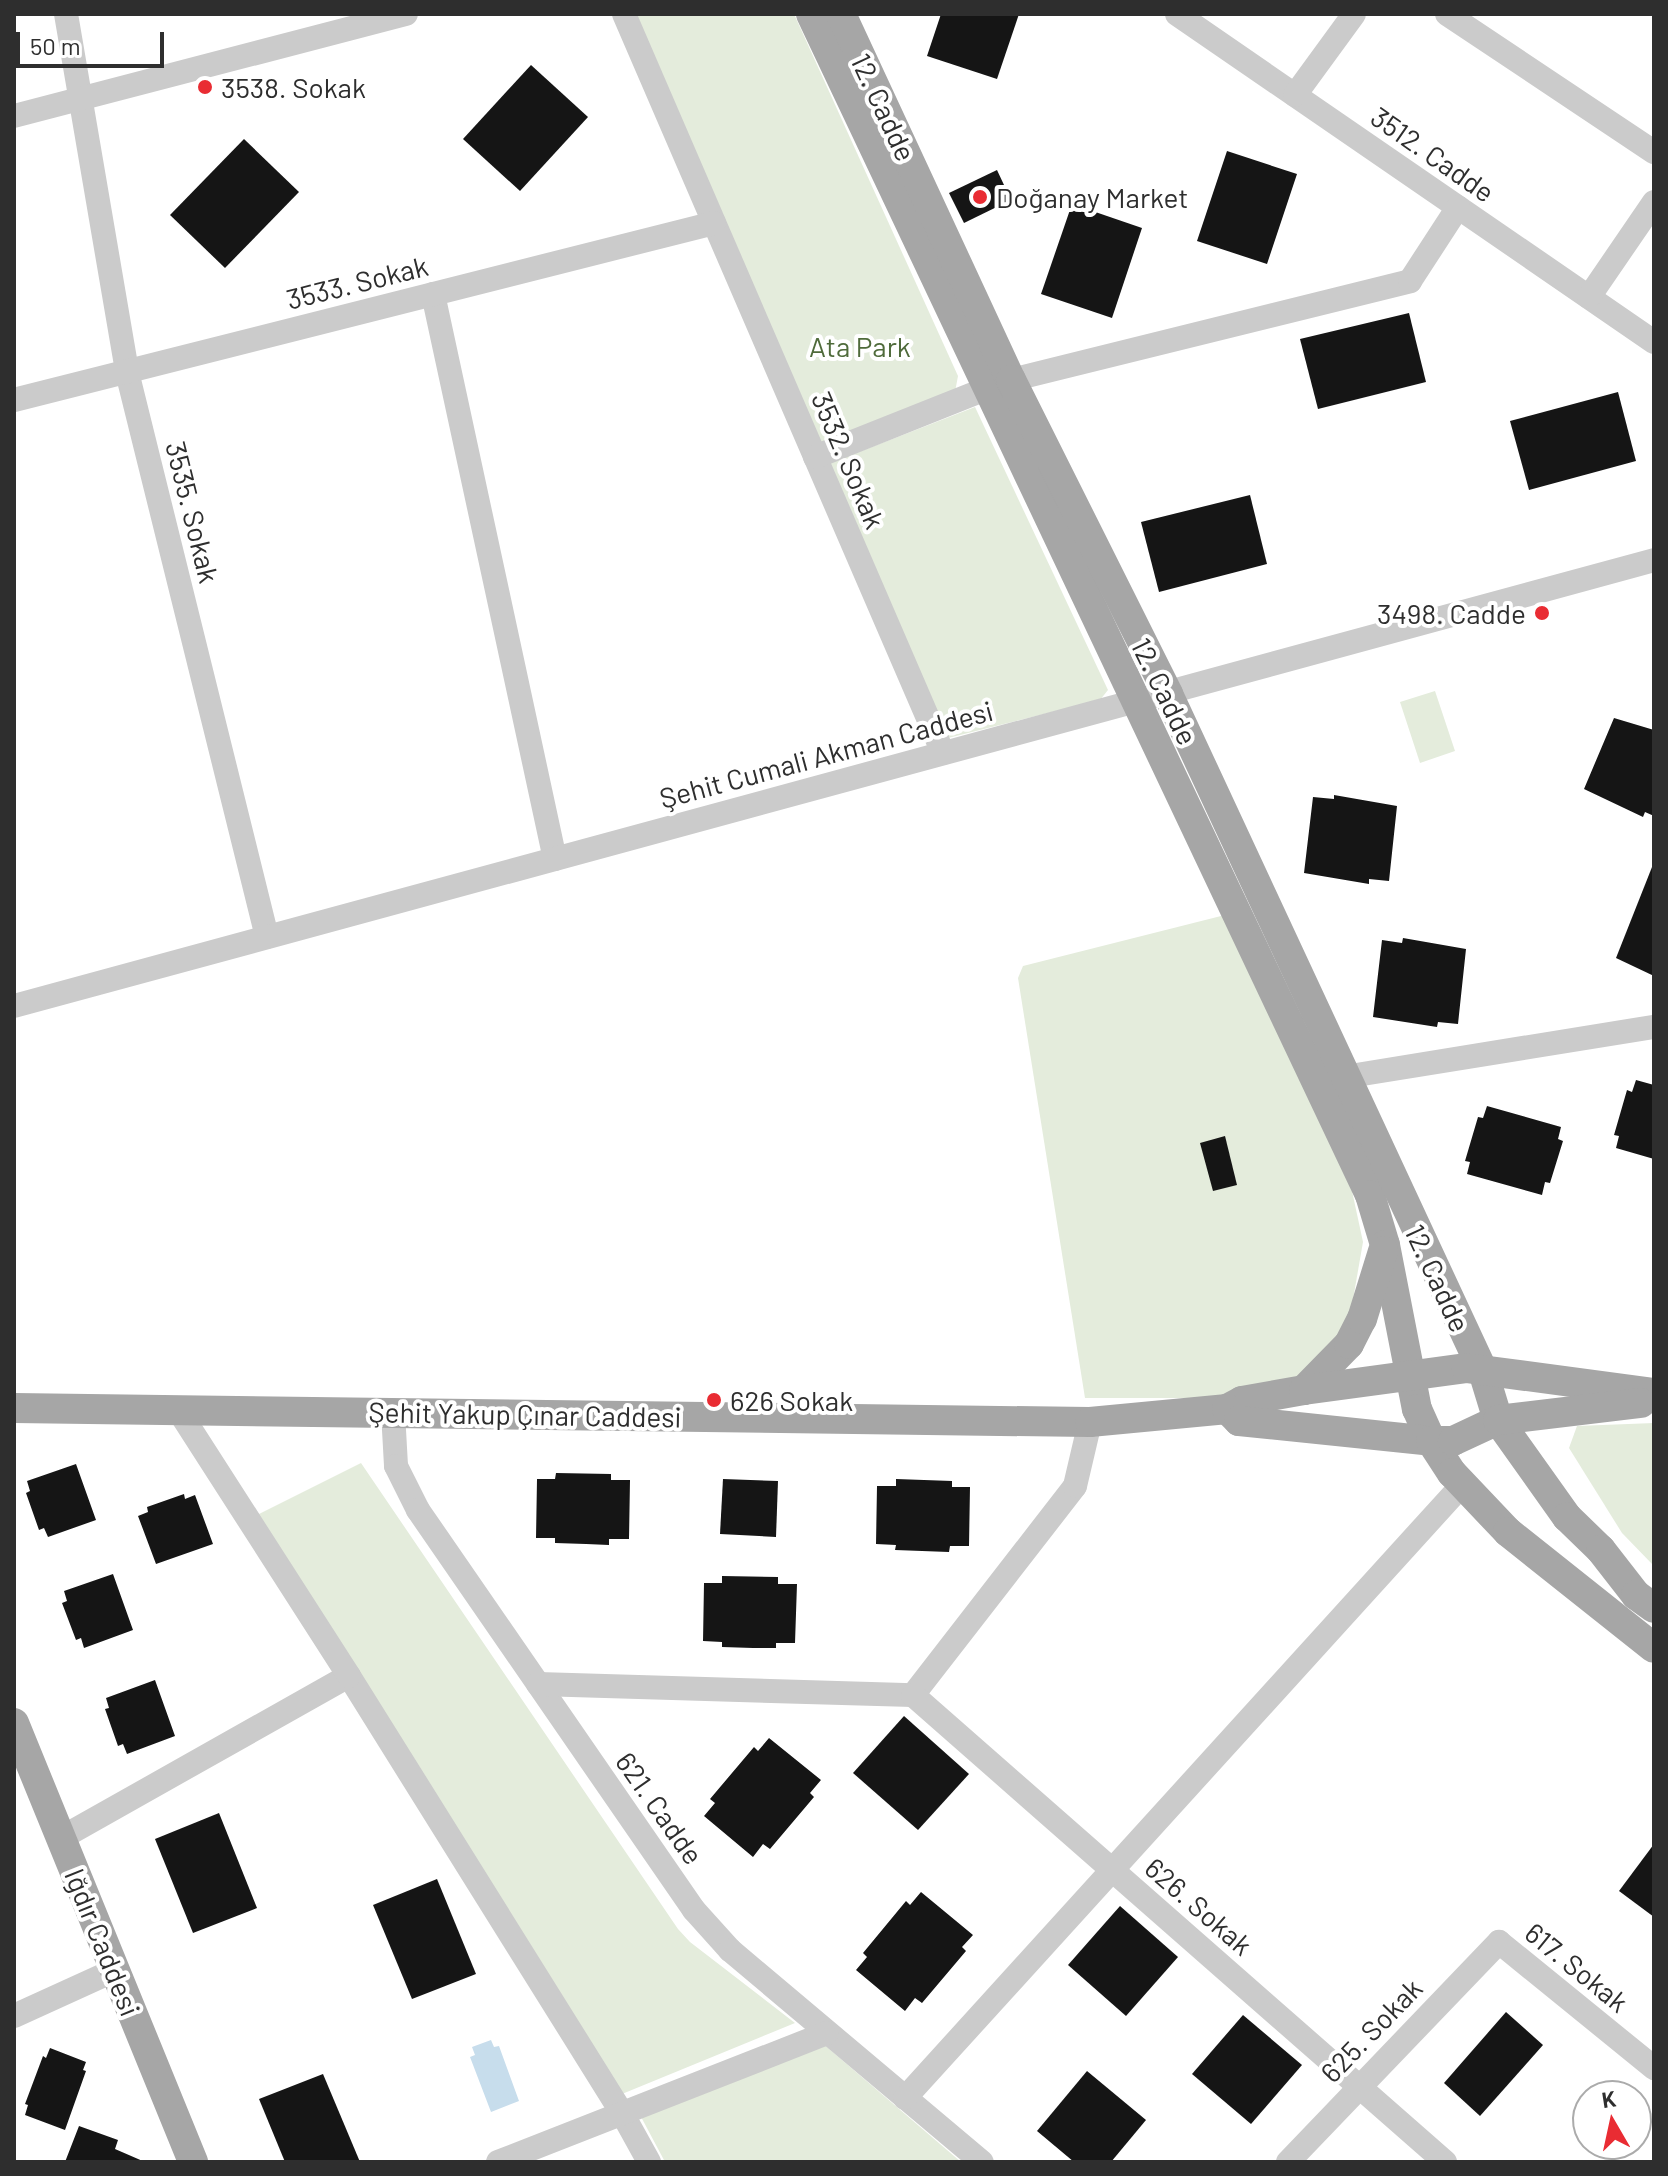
<!DOCTYPE html>
<html>
<head>
<meta charset="utf-8">
<style>
  body { margin:0 }
  #map { position:relative; width:1668px; height:2176px; overflow:hidden; background:#fff; font-family:Barlow,sans-serif }
  div>[style] { position:absolute }
  .green>* { inset:0; background:#e4ecdc }
  .water>* { inset:0; background:#c7ddec }
  .building>* { inset:0; background:#151515 }
  .minor>* { height:24px; margin:-12px; padding:0 12px; transform-origin:12px; border-radius:12px; background:#cbcbcb }
  .major>* { height:30px; margin:-15px; padding:0 15px; transform-origin:15px; border-radius:15px; background:#a6a6a6 }
  .dots>* { width:22px; height:22px; translate:-50% -50%; box-sizing:border-box; border:4px solid #fff; border-radius:50% }
  span { translate:-50% -50%; white-space:nowrap; text-align:center; line-height:1.15; -webkit-text-stroke:8px #fff; paint-order:stroke }
  .poi-label { font-size:28px; color:#2e2e2e }
  .left { translate:0 -50%; text-align:left }
  .right { translate:-100% -50%; text-align:right }
  .street-label { font-size:28px; color:#2e2e2e }
  .park-label { font-size:28px; color:#4f6b3b }
  .frame { position:absolute; inset:0; border:16px solid #2e2e2e; pointer-events:none }
  .north { position:absolute; left:1572px; top:2080px; width:80px; height:80px; box-sizing:border-box; background:#fff; border:2px solid #ababab; border-radius:50%; rotate:351deg; font-size:22px; font-weight:700; line-height:32px; text-align:center; color:#2e2e2e }
  .north::after { content:''; display:block; margin:auto; width:28px; height:36px; background:#e92c33; clip-path:polygon(50% 0,100% 100%,50% 72%,0 100%) }
  .scale { position:absolute; left:16px; top:32px; width:148px; height:36px; box-sizing:border-box; border:4px solid #2e2e2e; border-top:0; padding-left:10px; font-size:24px; line-height:28px; white-space:nowrap; color:#2e2e2e; -webkit-text-stroke:6px #fff; paint-order:stroke }
</style>
</head>
<body>
<div id="map">
  <div class="green">
    <div style="clip-path:polygon(635px 14px,794px 14px,958px 376px,955px 392px,826px 445px,816px 441px)"></div>
    <div style="clip-path:polygon(975px 407px,1108px 690px,1100px 700px,948px 738px,828px 464px)"></div>
    <div style="clip-path:polygon(1435px 691px,1455px 751px,1420px 763px,1400px 702px)"></div>
    <div style="clip-path:polygon(1225px 915px,1352px 1191px,1363px 1242px,1348px 1328px,1304px 1376px,1210px 1398px,1085px 1398px,1018px 978px,1023px 966px)"></div>
    <div style="clip-path:polygon(1654px 1423px,1654px 1566px,1622px 1533px,1569px 1448px,1577px 1426px)"></div>
    <div style="clip-path:polygon(361px 1463px,678px 1929px,690px 1942px,795px 2023px,622px 2094px,255px 1516px)"></div>
    <div style="clip-path:polygon(821px 2042px,961px 2162px,665px 2162px,639px 2113px)"></div>
  </div>
  <div class="water">
    <div style="clip-path:polygon(491px 2040px,494px 2047px,499px 2046px,519px 2101px,491px 2112px,470px 2057px,475px 2055px,472px 2047px)"></div>
  </div>
  <div class="building">
    <div style="clip-path:polygon(941px 14px,1019px 14px,997px 79px,927px 56px)"></div>
    <div style="clip-path:polygon(531px 65px,588px 117px,520px 191px,463px 139px)"></div>
    <div style="clip-path:polygon(244px 139px,299px 192px,225px 268px,170px 215px)"></div>
    <div style="clip-path:polygon(1227px 151px,1297px 174px,1267px 264px,1197px 241px)"></div>
    <div style="clip-path:polygon(997px 170px,1011px 200px,964px 223px,949px 193px)"></div>
    <div style="clip-path:polygon(1072px 204px,1142px 228px,1112px 318px,1041px 294px)"></div>
    <div style="clip-path:polygon(1409px 313px,1426px 382px,1318px 409px,1300px 339px)"></div>
    <div style="clip-path:polygon(1618px 392px,1636px 461px,1529px 490px,1510px 421px)"></div>
    <div style="clip-path:polygon(1250px 495px,1267px 564px,1159px 592px,1141px 522px)"></div>
    <div style="clip-path:polygon(1614px 718px,1654px 730px,1654px 816px,1645px 812px,1643px 817px,1584px 789px)"></div>
    <div style="clip-path:polygon(1334px 795px,1397px 806px,1389px 881px,1369px 879px,1369px 884px,1304px 873px,1313px 797px,1334px 799px)"></div>
    <div style="clip-path:polygon(1654px 862px,1654px 976px,1616px 958px)"></div>
    <div style="clip-path:polygon(1403px 938px,1466px 949px,1458px 1024px,1438px 1022px,1437px 1027px,1373px 1017px,1382px 940px,1402px 943px)"></div>
    <div style="clip-path:polygon(1636px 1080px,1654px 1085px,1654px 1159px,1616px 1148px,1619px 1136px,1614px 1135px,1627px 1090px,1632px 1092px)"></div>
    <div style="clip-path:polygon(1487px 1106px,1561px 1127px,1558px 1139px,1563px 1141px,1550px 1183px,1545px 1182px,1542px 1195px,1467px 1174px,1470px 1162px,1465px 1161px,1478px 1117px,1483px 1118px)"></div>
    <div style="clip-path:polygon(1225px 1136px,1237px 1185px,1213px 1191px,1200px 1143px)"></div>
    <div style="clip-path:polygon(76px 1464px,96px 1520px,48px 1537px,44px 1528px,39px 1530px,26px 1493px,30px 1491px,27px 1481px)"></div>
    <div style="clip-path:polygon(556px 1473px,611px 1474px,611px 1480px,630px 1480px,629px 1539px,609px 1539px,609px 1545px,586px 1544px,555px 1543px,555px 1538px,536px 1538px,537px 1479px,555px 1479px)"></div>
    <div style="clip-path:polygon(723px 1479px,778px 1481px,776px 1537px,720px 1534px)"></div>
    <div style="clip-path:polygon(896px 1479px,952px 1481px,952px 1487px,970px 1487px,969px 1546px,950px 1546px,949px 1552px,895px 1550px,896px 1545px,876px 1544px,877px 1486px,896px 1486px)"></div>
    <div style="clip-path:polygon(184px 1494px,185px 1499px,195px 1495px,213px 1544px,156px 1564px,138px 1516px,148px 1512px,147px 1507px)"></div>
    <div style="clip-path:polygon(113px 1574px,133px 1630px,84px 1648px,81px 1638px,76px 1640px,62px 1603px,67px 1601px,64px 1591px)"></div>
    <div style="clip-path:polygon(722px 1576px,778px 1577px,778px 1584px,797px 1584px,795px 1643px,776px 1643px,776px 1648px,753px 1648px,722px 1647px,722px 1642px,703px 1641px,704px 1583px,722px 1583px)"></div>
    <div style="clip-path:polygon(155px 1680px,175px 1736px,127px 1754px,123px 1744px,118px 1746px,105px 1709px,109px 1708px,106px 1698px)"></div>
    <div style="clip-path:polygon(904px 1716px,969px 1774px,918px 1830px,853px 1773px)"></div>
    <div style="clip-path:polygon(769px 1738px,821px 1780px,810px 1793px,814px 1797px,770px 1849px,763px 1844px,753px 1857px,704px 1816px,715px 1803px,710px 1799px,754px 1747px,758px 1751px)"></div>
    <div style="clip-path:polygon(219px 1813px,257px 1908px,193px 1933px,155px 1839px)"></div>
    <div style="clip-path:polygon(1654px 1844px,1654px 1917px,1619px 1891px)"></div>
    <div style="clip-path:polygon(437px 1879px,476px 1974px,412px 1999px,373px 1905px)"></div>
    <div style="clip-path:polygon(921px 1892px,973px 1935px,962px 1947px,966px 1951px,922px 2003px,915px 1998px,905px 2011px,856px 1970px,867px 1957px,863px 1953px,906px 1901px,910px 1905px)"></div>
    <div style="clip-path:polygon(1120px 1906px,1178px 1957px,1126px 2016px,1068px 1965px)"></div>
    <div style="clip-path:polygon(1506px 2012px,1543px 2045px,1480px 2116px,1444px 2083px)"></div>
    <div style="clip-path:polygon(1243px 2015px,1302px 2065px,1251px 2124px,1192px 2074px)"></div>
    <div style="clip-path:polygon(50px 2048px,86px 2062px,83px 2070px,86px 2071px,65px 2130px,25px 2115px,28px 2105px,25px 2104px,43px 2056px,46px 2058px)"></div>
    <div style="clip-path:polygon(1087px 2071px,1146px 2120px,1111px 2162px,1074px 2162px,1037px 2131px)"></div>
    <div style="clip-path:polygon(323px 2074px,360px 2162px,285px 2162px,259px 2099px)"></div>
    <div style="clip-path:polygon(79px 2126px,118px 2140px,115px 2149px,145px 2162px,65px 2162px)"></div>
  </div>
  <div class="minor">
    <div style="left:66px;top:14px;width:363px;rotate:80.3deg"></div>
    <div style="left:127px;top:372px;width:582px;rotate:76.08deg"></div>
    <div style="left:624px;top:14px;width:805px;rotate:66.65deg"></div>
    <div style="left:1177px;top:14px;width:579px;rotate:34.51deg"></div>
    <div style="left:1447px;top:14px;width:249px;rotate:33.7deg"></div>
    <div style="left:1295px;top:95px;width:100px;rotate:-53.9deg"></div>
    <div style="left:14px;top:116px;width:405px;rotate:-14.6deg"></div>
    <div style="left:433px;top:294px;width:578px;rotate:77.82deg"></div>
    <div style="left:1589px;top:297px;width:115px;rotate:-55.6deg"></div>
    <div style="left:1011px;top:380px;width:411px;rotate:-13.9deg"></div>
    <div style="left:1410px;top:281px;width:88px;rotate:-57deg"></div>
    <div style="left:14px;top:400px;width:722px;rotate:-14.19deg"></div>
    <div style="left:815px;top:457px;width:184px;rotate:-21.7deg"></div>
    <div style="left:14px;top:1006px;width:1700px;rotate:-15.21deg"></div>
    <div style="left:1344px;top:1077px;width:314px;rotate:-9.2deg"></div>
    <div style="left:393px;top:1412px;width:54px;rotate:86.8deg"></div>
    <div style="left:396px;top:1466px;width:49px;rotate:63.4deg"></div>
    <div style="left:418px;top:1510px;width:486px;rotate:55.4deg"></div>
    <div style="left:694px;top:1910px;width:54px;rotate:48deg"></div>
    <div style="left:730px;top:1950px;width:329px;rotate:40.1deg"></div>
    <div style="left:349px;top:1676px;width:515px;rotate:58.01deg"></div>
    <div style="left:622px;top:2113px;width:56px;rotate:61.1deg"></div>
    <div style="left:538px;top:1684px;width:375px;rotate:1.7deg"></div>
    <div style="left:913px;top:1695px;width:264px;rotate:-52.2deg"></div>
    <div style="left:1075px;top:1486px;width:66px;rotate:-76.8deg"></div>
    <div style="left:913px;top:1695px;width:708px;rotate:41.28deg"></div>
    <div style="left:61px;top:1838px;width:330px;rotate:-29.4deg"></div>
    <div style="left:349px;top:1676px;width:318px;rotate:-122.7deg"></div>
    <div style="left:14px;top:2016px;width:111px;rotate:-24.5deg"></div>
    <div style="left:905px;top:2098px;width:828px;rotate:-47.74deg"></div>
    <div style="left:498px;top:2162px;width:353px;rotate:-21.4deg"></div>
    <div style="left:1288px;top:2162px;width:305px;rotate:-46.2deg"></div>
    <div style="left:1499px;top:1942px;width:200px;rotate:39.1deg"></div>
  </div>
  <div class="major">
    <div style="left:811px;top:14px;width:1307px;rotate:64.67deg"></div>
    <div style="left:1370px;top:1195px;width:52px;rotate:73.3deg"></div>
    <div style="left:1385px;top:1245px;width:167px;rotate:79deg"></div>
    <div style="left:1417px;top:1409px;width:35px;rotate:66deg"></div>
    <div style="left:1431px;top:1441px;width:38px;rotate:57deg"></div>
    <div style="left:1452px;top:1473px;width:81px;rotate:46.5deg"></div>
    <div style="left:1508px;top:1532px;width:186px;rotate:38.5deg"></div>
    <div style="left:841px;top:14px;width:404px;rotate:65.1deg"></div>
    <div style="left:1011px;top:380px;width:351px;rotate:63.4deg"></div>
    <div style="left:1168px;top:694px;width:747px;rotate:65.05deg"></div>
    <div style="left:1483px;top:1371px;width:51px;rotate:73deg"></div>
    <div style="left:1498px;top:1420px;width:119px;rotate:54.6deg"></div>
    <div style="left:1567px;top:1517px;width:47px;rotate:44.1deg"></div>
    <div style="left:1601px;top:1550px;width:57px;rotate:52.1deg"></div>
    <div style="left:1636px;top:1595px;width:22px;rotate:36deg"></div>
    <div style="left:1304px;top:1390px;width:64px;rotate:-45.6deg"></div>
    <div style="left:1349px;top:1344px;width:28px;rotate:-63deg"></div>
    <div style="left:1362px;top:1319px;width:71px;rotate:-72.8deg"></div>
    <div style="left:14px;top:1408px;width:1076px;rotate:0.75deg"></div>
    <div style="left:1090px;top:1422px;width:138px;rotate:-5.4deg"></div>
    <div style="left:1227px;top:1409px;width:17px;rotate:-28deg"></div>
    <div style="left:1242px;top:1401px;width:63px;rotate:-10.1deg"></div>
    <div style="left:1304px;top:1390px;width:163px;rotate:-7.7deg"></div>
    <div style="left:1466px;top:1368px;width:190px;rotate:7.6deg"></div>
    <div style="left:1227px;top:1409px;width:17px;rotate:45deg"></div>
    <div style="left:1239px;top:1421px;width:193px;rotate:5.9deg"></div>
    <div style="left:1431px;top:1441px;width:22px"></div>
    <div style="left:1453px;top:1441px;width:50px;rotate:-25deg"></div>
    <div style="left:1498px;top:1420px;width:144px;rotate:-6.8deg"></div>
    <div style="left:14px;top:1723px;width:474px;rotate:67.8deg"></div>
  </div>
  <div class="dots">
    <div style="left:205px;top:87px;background:#e92c33"></div>
    <div style="left:980px;top:197px;background:#e92c33"></div>
    <div style="left:1542px;top:613px;background:#e92c33"></div>
    <div style="left:714px;top:1400px;background:#e92c33"></div>
  </div>
  <div class="poi-label">
    <span class="left" style="left:221px;top:87px">3538. Sokak</span>
    <span class="left" style="left:996px;top:197px">Doğanay Market</span>
    <span class="right" style="left:1526px;top:613px">3498. Cadde</span>
    <span class="left" style="left:730px;top:1400px">626 Sokak</span>
  </div>
  <div class="street-label">
    <span style="left:884px;top:107px;rotate:65deg">12. Cadde</span>
    <span style="left:1433px;top:154px;rotate:35deg">3512. Cadde</span>
    <span style="left:357px;top:282px;rotate:-14deg">3533. Sokak</span>
    <span style="left:849px;top:460px;rotate:67deg">3532. Sokak</span>
    <span style="left:193px;top:512px;rotate:76deg">3535. Sokak</span>
    <span style="left:1165px;top:691px;rotate:64deg">12. Cadde</span>
    <span style="left:826px;top:754px;rotate:-15deg">Şehit Cumali Akman Caddesi</span>
    <span style="left:1438px;top:1278px;rotate:65deg">12. Cadde</span>
    <span style="left:525px;top:1414px;rotate:1deg">Şehit Yakup Çınar Caddesi</span>
    <span style="left:660px;top:1808px;rotate:55deg">621. Cadde</span>
    <span style="left:1199px;top:1906px;rotate:41deg">626. Sokak</span>
    <span style="left:103px;top:1942px;rotate:68deg">Iğdır Caddesi</span>
    <span style="left:1577px;top:1967px;rotate:39deg">617. Sokak</span>
    <span style="left:1371px;top:2030px;rotate:-46deg">625. Sokak</span>
  </div>
  <div class="park-label">
    <span style="left:860px;top:346px">Ata Park</span>
  </div>
  <div class="frame"></div>
  <div class="north">K</div>
  <div class="scale">50 m</div>
</div>
</body>
</html>
